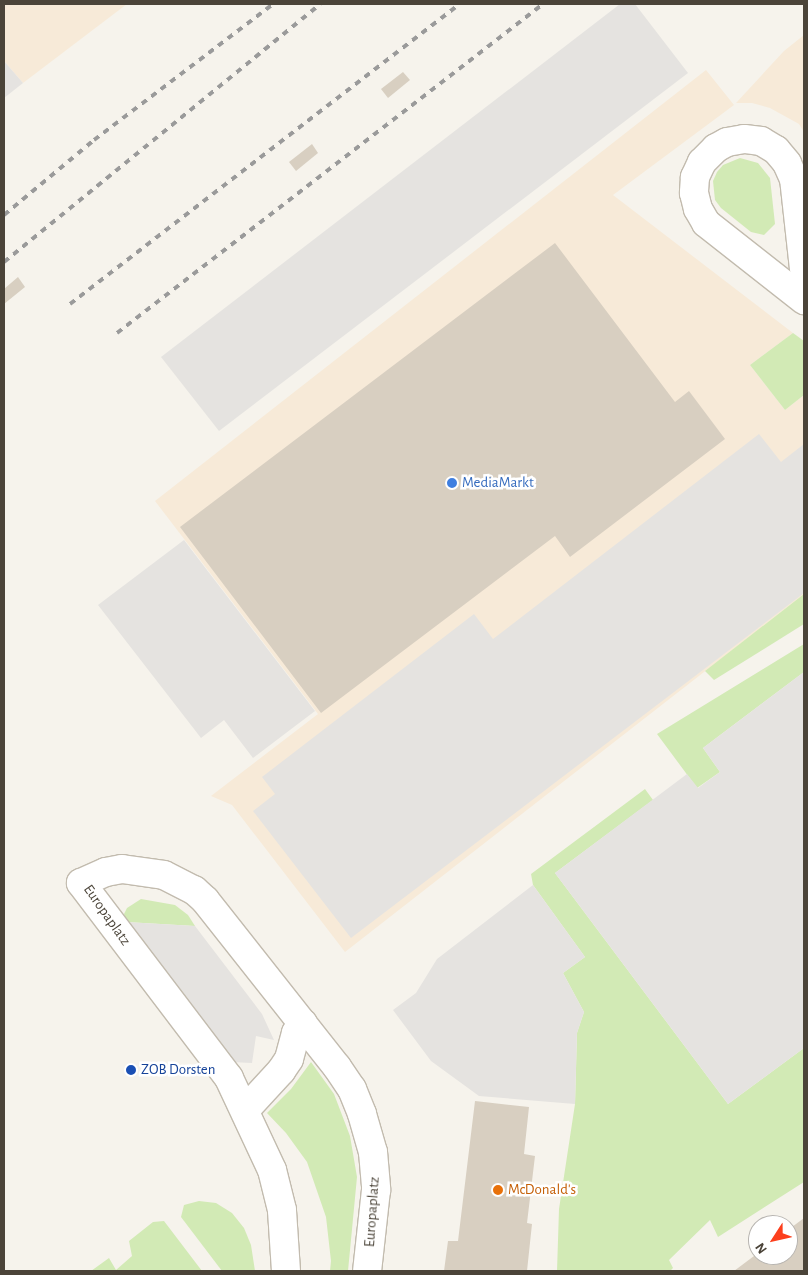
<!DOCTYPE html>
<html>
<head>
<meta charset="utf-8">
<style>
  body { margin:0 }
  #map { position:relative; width:808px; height:1275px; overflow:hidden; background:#f6f3ec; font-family:"Alegreya Sans",sans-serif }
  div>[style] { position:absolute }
  .commercial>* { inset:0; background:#f7ead8 }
  .green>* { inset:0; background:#d2eab5 }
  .parking>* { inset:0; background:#e5e3e0 }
  .building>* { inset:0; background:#d8cfc1 }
  .roads { filter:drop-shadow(1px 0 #c2bbae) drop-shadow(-1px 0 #c2bbae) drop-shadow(0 1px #c2bbae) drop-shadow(0 -1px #c2bbae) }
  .minor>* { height:28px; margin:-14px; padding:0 14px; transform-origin:14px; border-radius:14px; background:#fff }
  .rail>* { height:4px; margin-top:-2px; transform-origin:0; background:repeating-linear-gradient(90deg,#9a9a9a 0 6px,transparent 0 12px) }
  .dots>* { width:14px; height:14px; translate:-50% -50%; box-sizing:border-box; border:2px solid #fff; border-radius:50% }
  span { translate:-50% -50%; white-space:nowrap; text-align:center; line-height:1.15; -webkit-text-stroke:5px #fff; paint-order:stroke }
  .shop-label { font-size:15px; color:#366cbe }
  .left { translate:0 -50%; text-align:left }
  .street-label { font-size:15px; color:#4b4439 }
  .transit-label { font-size:15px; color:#164399 }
  .food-label { font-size:15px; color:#c56008 }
  .frame { position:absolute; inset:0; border:5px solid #4b4439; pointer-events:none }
  .north { position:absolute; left:748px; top:1215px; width:50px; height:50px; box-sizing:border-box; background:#fff; border:1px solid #b7b4b0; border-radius:50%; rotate:235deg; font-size:14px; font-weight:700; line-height:20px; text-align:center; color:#4b4439 }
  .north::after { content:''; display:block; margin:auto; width:18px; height:22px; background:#fc3f1d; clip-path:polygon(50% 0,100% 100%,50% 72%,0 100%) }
</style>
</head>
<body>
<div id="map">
  <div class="commercial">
    <div style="clip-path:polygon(4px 4px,127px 4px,23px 83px,4px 61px)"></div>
    <div style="clip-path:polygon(804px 35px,804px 132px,799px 124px,770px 108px,752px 103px,736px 103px,784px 51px)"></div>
    <div style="clip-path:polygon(706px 70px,734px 105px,613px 195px,793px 333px,750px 365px,785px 410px,804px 395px,804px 594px,345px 952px,232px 805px,211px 796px,318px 714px,155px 501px)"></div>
  </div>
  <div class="green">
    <div style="clip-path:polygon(740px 158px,758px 163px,770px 178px,775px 224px,764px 235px,751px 232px,721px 208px,715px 200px,713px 181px,717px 172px,723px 165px)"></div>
    <div style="clip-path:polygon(793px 333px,804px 341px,804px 395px,785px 410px,750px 365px)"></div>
    <div style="clip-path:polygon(804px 594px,804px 624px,714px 680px,705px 671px)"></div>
    <div style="clip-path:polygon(804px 644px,804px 672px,703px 748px,720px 772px,697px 788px,657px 734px)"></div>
    <div style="clip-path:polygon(645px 789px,653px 800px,555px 873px,728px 1104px,804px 1048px,804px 1182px,718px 1237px,710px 1220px,669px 1260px,673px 1268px,670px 1271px,557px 1271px,559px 1209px,575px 1104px,577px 1033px,584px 1012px,563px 973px,585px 957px,533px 885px,531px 874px)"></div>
    <div style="clip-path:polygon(141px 899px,175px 905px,188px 915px,195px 926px,126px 922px,124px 914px,127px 908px)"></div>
    <div style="clip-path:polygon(311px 1062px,334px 1094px,350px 1136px,357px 1177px,348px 1271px,330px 1271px,331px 1261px,326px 1217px,307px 1162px,286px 1133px,267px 1113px,291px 1089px)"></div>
    <div style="clip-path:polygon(199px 1201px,216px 1203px,232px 1213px,244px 1228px,251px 1245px,255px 1271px,222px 1271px,181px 1217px,184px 1205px)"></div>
    <div style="clip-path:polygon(164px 1221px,202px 1271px,91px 1271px,109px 1258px,116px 1270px,132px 1256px,129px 1241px,153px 1222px)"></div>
  </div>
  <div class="parking">
    <div style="clip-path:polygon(620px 4px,635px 4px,688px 73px,219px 431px,161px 357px)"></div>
    <div style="clip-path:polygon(4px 61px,23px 83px,4px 98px)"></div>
    <div style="clip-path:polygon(759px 434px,781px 462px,804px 444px,804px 593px,351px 938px,253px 811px,275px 794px,262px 777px,474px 614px,493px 639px)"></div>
    <div style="clip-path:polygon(184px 540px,315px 711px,253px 758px,224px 720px,201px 738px,98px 605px)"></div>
    <div style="clip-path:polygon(804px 672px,804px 1048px,728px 1104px,555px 873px,687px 774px,698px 788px,720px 772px,703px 748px)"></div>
    <div style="clip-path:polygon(533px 885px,585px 957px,563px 973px,584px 1012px,577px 1033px,575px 1104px,479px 1096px,431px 1061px,393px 1010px,416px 993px,437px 959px)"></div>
    <div style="clip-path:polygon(126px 922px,195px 926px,262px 1014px,274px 1040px,256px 1036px,252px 1063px,231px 1062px)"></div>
  </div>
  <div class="building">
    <div style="clip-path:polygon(403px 72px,410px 80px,388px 98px,381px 89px)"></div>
    <div style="clip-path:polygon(312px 144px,318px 153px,296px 171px,289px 162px)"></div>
    <div style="clip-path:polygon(555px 243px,675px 402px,689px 391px,725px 439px,570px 557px,555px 536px,321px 713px,180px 527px)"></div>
    <div style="clip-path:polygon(18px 277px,25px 287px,4px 304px,4px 289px)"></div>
    <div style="clip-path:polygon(475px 1101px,529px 1107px,524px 1154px,535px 1156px,527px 1223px,532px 1224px,527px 1271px,444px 1271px,448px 1241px,458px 1241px)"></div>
    <div style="clip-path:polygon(804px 1218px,804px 1271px,734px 1271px,758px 1253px,758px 1255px,788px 1255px,788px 1230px)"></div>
  </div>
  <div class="roads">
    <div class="minor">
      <div style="left:804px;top:269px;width:91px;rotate:-96.3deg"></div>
      <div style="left:794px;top:179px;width:17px;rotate:-114deg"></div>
      <div style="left:787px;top:163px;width:17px;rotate:-130deg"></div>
      <div style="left:776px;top:150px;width:17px;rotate:-149deg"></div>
      <div style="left:761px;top:141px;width:17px;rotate:-173deg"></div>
      <div style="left:744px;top:139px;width:17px;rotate:170deg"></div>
      <div style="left:727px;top:142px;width:13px;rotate:151deg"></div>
      <div style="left:716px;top:148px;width:20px;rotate:135deg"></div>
      <div style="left:702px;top:162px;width:17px;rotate:115deg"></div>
      <div style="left:695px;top:177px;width:16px;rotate:94deg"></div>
      <div style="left:694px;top:193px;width:16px;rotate:76deg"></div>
      <div style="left:698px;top:209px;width:16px;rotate:60deg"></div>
      <div style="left:706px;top:223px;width:125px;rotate:38.2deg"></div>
      <div style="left:246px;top:1109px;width:52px;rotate:-47.4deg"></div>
      <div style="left:281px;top:1071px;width:14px;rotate:-56deg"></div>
      <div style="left:289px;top:1059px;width:27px;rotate:-75deg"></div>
      <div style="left:296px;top:1033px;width:12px;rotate:-55deg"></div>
      <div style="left:286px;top:1271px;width:61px;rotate:-93.8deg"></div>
      <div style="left:282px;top:1210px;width:41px;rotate:-104deg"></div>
      <div style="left:272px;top:1170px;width:102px;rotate:-115.1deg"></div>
      <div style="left:229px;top:1078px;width:245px;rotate:-127.2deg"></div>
      <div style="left:81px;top:883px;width:27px;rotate:-24deg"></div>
      <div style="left:106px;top:872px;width:16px;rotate:-11deg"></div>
      <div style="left:122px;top:869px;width:42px;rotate:8.1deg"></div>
      <div style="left:164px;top:875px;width:34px;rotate:27deg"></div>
      <div style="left:194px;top:890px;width:15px;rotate:42deg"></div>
      <div style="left:205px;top:900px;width:213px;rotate:51.7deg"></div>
      <div style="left:337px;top:1067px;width:27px;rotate:56deg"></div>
      <div style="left:352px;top:1089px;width:27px;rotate:68deg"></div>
      <div style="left:362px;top:1114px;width:40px;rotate:74deg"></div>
      <div style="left:373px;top:1152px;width:38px;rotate:85deg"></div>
      <div style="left:376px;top:1190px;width:81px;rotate:96.3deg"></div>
    </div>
  </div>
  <div class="rail">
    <div style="left:4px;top:215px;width:117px;rotate:-39.8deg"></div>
    <div style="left:94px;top:140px;width:225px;rotate:-37.2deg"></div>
    <div style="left:4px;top:262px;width:408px;rotate:-39.2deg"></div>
    <div style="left:70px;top:304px;width:492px;rotate:-37.6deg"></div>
    <div style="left:117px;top:333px;width:538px;rotate:-37.68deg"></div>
  </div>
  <div class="dots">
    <div style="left:452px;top:483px;background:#3f7fe0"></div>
    <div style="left:131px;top:1070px;background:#1a4fb4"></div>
    <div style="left:498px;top:1190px;background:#e8710a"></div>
  </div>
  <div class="shop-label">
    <span class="left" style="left:462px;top:483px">MediaMarkt</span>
  </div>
  <div class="street-label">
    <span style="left:107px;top:915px;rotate:55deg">Europaplatz</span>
    <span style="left:372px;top:1212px;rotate:-86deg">Europaplatz</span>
  </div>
  <div class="transit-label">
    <span class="left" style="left:141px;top:1070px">ZOB Dorsten</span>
  </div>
  <div class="food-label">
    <span class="left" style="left:508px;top:1190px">McDonald's</span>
  </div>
  <div class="frame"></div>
  <div class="north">N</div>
</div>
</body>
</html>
